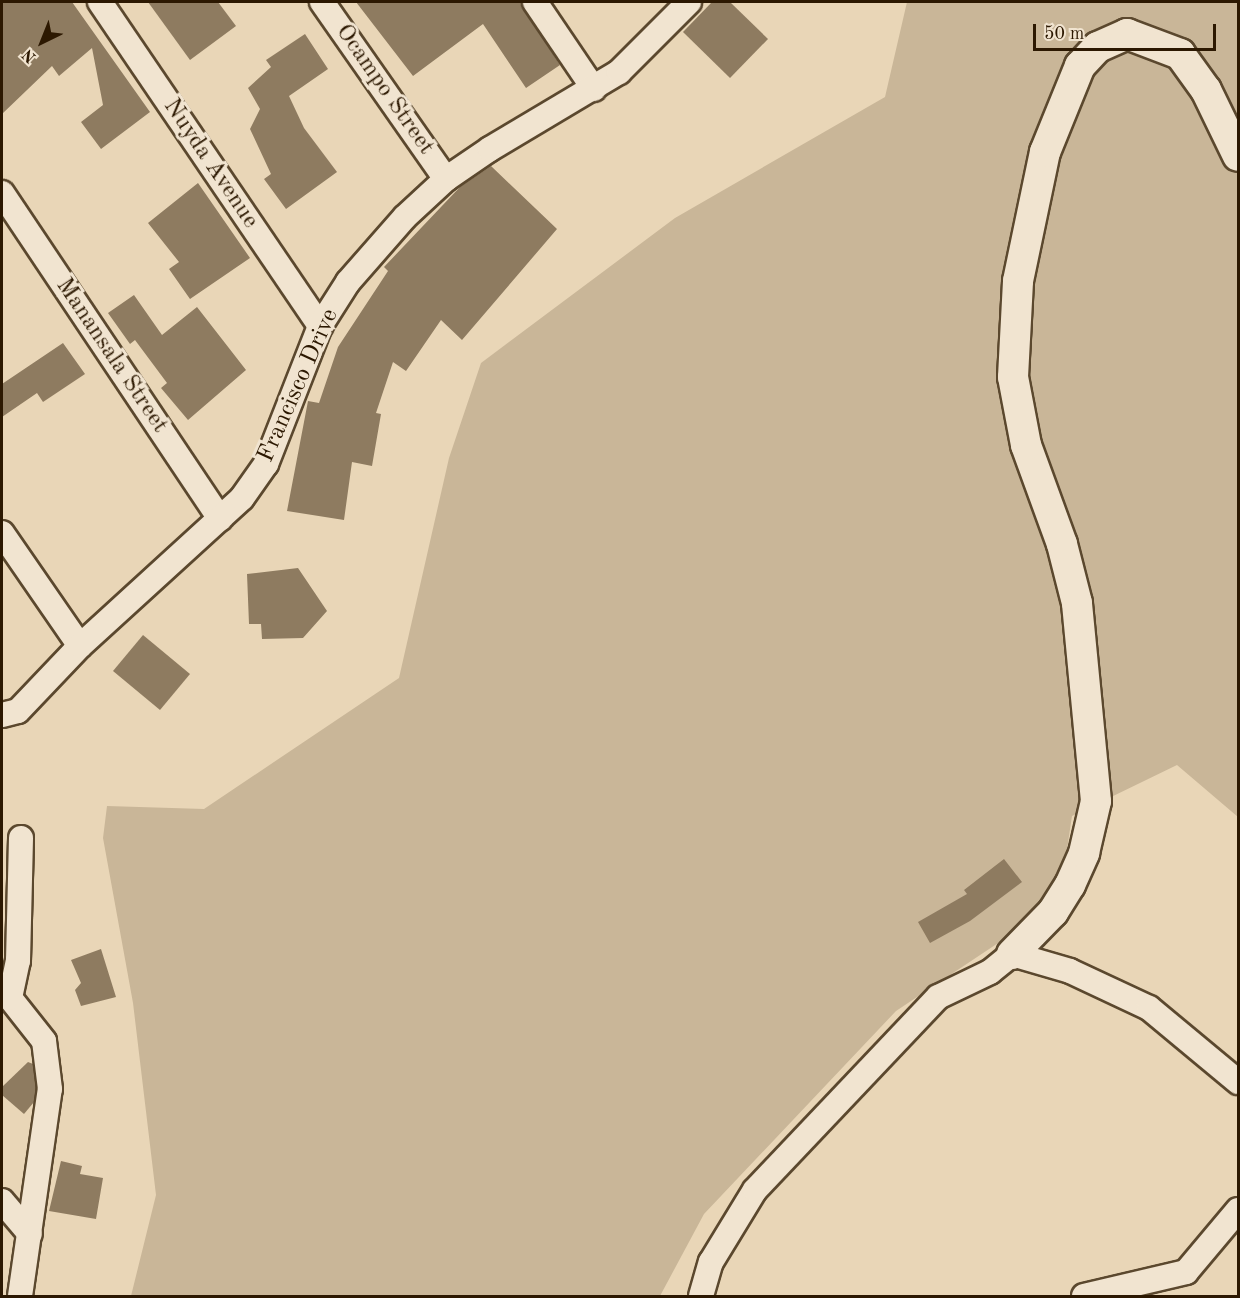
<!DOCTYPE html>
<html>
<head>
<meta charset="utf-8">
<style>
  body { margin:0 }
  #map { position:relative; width:1240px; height:1298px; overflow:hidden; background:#e9d6b7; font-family:"Old Standard TT",serif }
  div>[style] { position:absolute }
  .green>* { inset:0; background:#c9b698 }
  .building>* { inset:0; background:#8e7b60 }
  .roads { filter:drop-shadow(2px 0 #5b482e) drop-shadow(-2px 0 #5b482e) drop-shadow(0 2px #5b482e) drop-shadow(0 -2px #5b482e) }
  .minor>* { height:24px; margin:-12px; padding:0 12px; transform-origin:12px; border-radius:12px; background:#f1e4d0 }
  .tertiary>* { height:30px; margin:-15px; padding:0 15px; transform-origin:15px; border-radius:15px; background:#f1e4d0 }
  span { translate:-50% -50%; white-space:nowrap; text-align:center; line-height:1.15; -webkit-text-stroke:6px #f1e4d0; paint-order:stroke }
  .street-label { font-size:24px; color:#2c1801 }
  .frame { position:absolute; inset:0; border:3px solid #2c1801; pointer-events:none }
  .north { position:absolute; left:12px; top:12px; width:60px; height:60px; -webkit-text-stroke:4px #f1e4d0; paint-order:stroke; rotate:223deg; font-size:16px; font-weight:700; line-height:24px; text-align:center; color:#2c1801 }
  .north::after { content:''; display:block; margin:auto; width:21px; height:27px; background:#2c1801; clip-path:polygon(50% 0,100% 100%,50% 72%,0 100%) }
  .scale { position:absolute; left:1033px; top:24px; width:183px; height:27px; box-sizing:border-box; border:3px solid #2c1801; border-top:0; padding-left:8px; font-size:18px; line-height:21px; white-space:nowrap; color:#2c1801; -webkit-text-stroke:4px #f1e4d0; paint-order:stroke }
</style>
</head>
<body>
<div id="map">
  <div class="green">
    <div style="clip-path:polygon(907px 2px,1238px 2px,1238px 817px,1177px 765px,1072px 816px,1063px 876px,1034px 919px,896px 1011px,704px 1214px,660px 1296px,131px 1296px,156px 1195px,133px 1003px,103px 838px,107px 806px,204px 809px,399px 678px,449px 458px,481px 363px,675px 218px,885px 97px)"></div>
  </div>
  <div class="building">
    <div style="clip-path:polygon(2px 2px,72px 2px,150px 112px,101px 149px,81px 122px,103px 105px,92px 48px,59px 76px,52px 66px,2px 114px)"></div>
    <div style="clip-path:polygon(148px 2px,218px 2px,236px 26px,190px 60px)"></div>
    <div style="clip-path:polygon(356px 2px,520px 2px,560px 65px,526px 88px,483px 24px,413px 76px)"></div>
    <div style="clip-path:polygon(712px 2px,730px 2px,768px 39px,730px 78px,683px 32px)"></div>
    <div style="clip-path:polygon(305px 34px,328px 69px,289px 96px,304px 128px,337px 172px,286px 209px,264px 179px,271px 174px,250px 129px,260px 109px,248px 88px,271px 67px,266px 60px)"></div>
    <div style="clip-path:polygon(491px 166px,557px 229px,462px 340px,441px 320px,406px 371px,393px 362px,376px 413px,381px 414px,372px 466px,352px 462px,344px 520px,287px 511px,308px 401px,319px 403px,338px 347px,388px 271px,384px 267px,460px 187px)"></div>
    <div style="clip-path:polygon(198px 183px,250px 258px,190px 299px,169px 269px,179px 262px,148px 223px)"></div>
    <div style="clip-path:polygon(134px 295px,162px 335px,197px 307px,246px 370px,188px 420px,161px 388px,167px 383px,135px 340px,130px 344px,108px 313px)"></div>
    <div style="clip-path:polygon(63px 343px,85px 374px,43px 402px,37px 393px,2px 417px,2px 384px)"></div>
    <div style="clip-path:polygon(298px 568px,327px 611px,303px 638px,262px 639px,261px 624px,249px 624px,247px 574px)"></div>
    <div style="clip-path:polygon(143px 635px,190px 674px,160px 710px,113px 671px)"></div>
    <div style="clip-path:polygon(1004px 859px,1022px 882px,970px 921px,930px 943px,918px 922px,967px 894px,964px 890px)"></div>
    <div style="clip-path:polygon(101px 949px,116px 997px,81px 1006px,75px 990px,81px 983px,71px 960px)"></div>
    <div style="clip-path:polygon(28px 1062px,33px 1064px,36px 1089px,34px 1102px,24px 1114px,2px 1095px,2px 1087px)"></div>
    <div style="clip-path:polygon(61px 1161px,82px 1166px,80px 1174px,103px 1178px,96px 1219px,49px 1211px)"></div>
  </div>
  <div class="roads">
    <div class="minor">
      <div style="left:100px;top:2px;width:392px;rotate:55.8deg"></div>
      <div style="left:322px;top:2px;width:216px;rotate:55deg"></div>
      <div style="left:535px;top:2px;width:105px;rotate:55.9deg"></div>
      <div style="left:2px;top:193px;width:392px;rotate:56.2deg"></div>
      <div style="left:2px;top:533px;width:137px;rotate:55.4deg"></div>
      <div style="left:2px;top:715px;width:16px;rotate:-14deg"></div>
      <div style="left:18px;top:711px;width:90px;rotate:-46.4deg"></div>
      <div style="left:80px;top:646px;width:219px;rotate:-42.4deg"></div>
      <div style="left:242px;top:498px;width:42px;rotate:-54.8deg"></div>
      <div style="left:266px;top:464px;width:148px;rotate:-68.6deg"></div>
      <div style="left:320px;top:326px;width:52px;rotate:-57.5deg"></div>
      <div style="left:348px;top:282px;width:86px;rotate:-48.8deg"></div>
      <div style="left:405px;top:217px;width:56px;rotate:-42.8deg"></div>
      <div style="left:446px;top:179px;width:53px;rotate:-34.3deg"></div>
      <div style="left:490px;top:149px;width:150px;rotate:-30.8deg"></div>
      <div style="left:619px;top:72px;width:99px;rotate:-45deg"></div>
      <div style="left:2px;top:1201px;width:43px;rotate:49.7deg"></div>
      <div style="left:20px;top:1296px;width:209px;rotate:-81.8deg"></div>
      <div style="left:50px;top:1089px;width:48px;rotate:-97.1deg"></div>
      <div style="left:44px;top:1041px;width:55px;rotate:-128.3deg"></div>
      <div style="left:10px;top:998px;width:38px;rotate:-78deg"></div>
      <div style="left:18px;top:961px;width:123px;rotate:-88.6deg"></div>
      <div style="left:701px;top:1296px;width:35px;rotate:-74deg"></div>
      <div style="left:711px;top:1262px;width:84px;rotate:-58.6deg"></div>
      <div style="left:755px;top:1190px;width:266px;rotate:-46.5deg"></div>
      <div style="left:938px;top:997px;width:58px;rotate:-25.7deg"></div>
      <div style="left:990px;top:972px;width:28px;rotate:-39deg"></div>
      <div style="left:1012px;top:954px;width:60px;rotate:16.3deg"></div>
      <div style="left:1070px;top:971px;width:87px;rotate:25.1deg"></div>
      <div style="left:1149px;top:1008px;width:116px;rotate:39.7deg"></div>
      <div style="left:1084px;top:1296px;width:105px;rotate:-13.2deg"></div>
      <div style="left:1186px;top:1272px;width:81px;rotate:-50deg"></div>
    </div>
    <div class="tertiary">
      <div style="left:1012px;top:954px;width:59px;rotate:-45.7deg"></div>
      <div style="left:1053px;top:912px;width:32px;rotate:-58deg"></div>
      <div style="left:1070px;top:885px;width:35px;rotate:-66deg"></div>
      <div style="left:1084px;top:853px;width:53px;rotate:-77deg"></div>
      <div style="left:1096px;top:801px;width:199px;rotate:-95.5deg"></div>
      <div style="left:1077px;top:603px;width:61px;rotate:-104.3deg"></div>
      <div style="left:1062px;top:544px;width:105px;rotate:-110deg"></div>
      <div style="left:1026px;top:445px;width:69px;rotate:-100.8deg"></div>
      <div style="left:1013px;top:377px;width:96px;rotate:-87deg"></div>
      <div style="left:1018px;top:281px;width:132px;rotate:-78.2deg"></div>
      <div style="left:1045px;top:152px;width:93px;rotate:-67.9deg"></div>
      <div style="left:1080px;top:66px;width:26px;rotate:-47deg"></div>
      <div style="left:1098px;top:47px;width:32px;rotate:-24deg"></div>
      <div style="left:1127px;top:34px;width:57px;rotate:20.7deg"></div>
      <div style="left:1180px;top:54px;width:44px;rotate:54.2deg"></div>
      <div style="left:1206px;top:90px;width:73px;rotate:64.1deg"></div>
    </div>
  </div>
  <div class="street-label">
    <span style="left:384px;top:90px;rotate:55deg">Ocampo Street</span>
    <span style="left:210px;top:164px;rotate:56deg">Nuyda Avenue</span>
    <span style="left:111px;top:356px;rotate:56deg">Manansala Street</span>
    <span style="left:299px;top:386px;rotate:-66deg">Francisco Drive</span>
  </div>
  <div class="frame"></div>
  <div class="north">N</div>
  <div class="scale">50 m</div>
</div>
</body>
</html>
